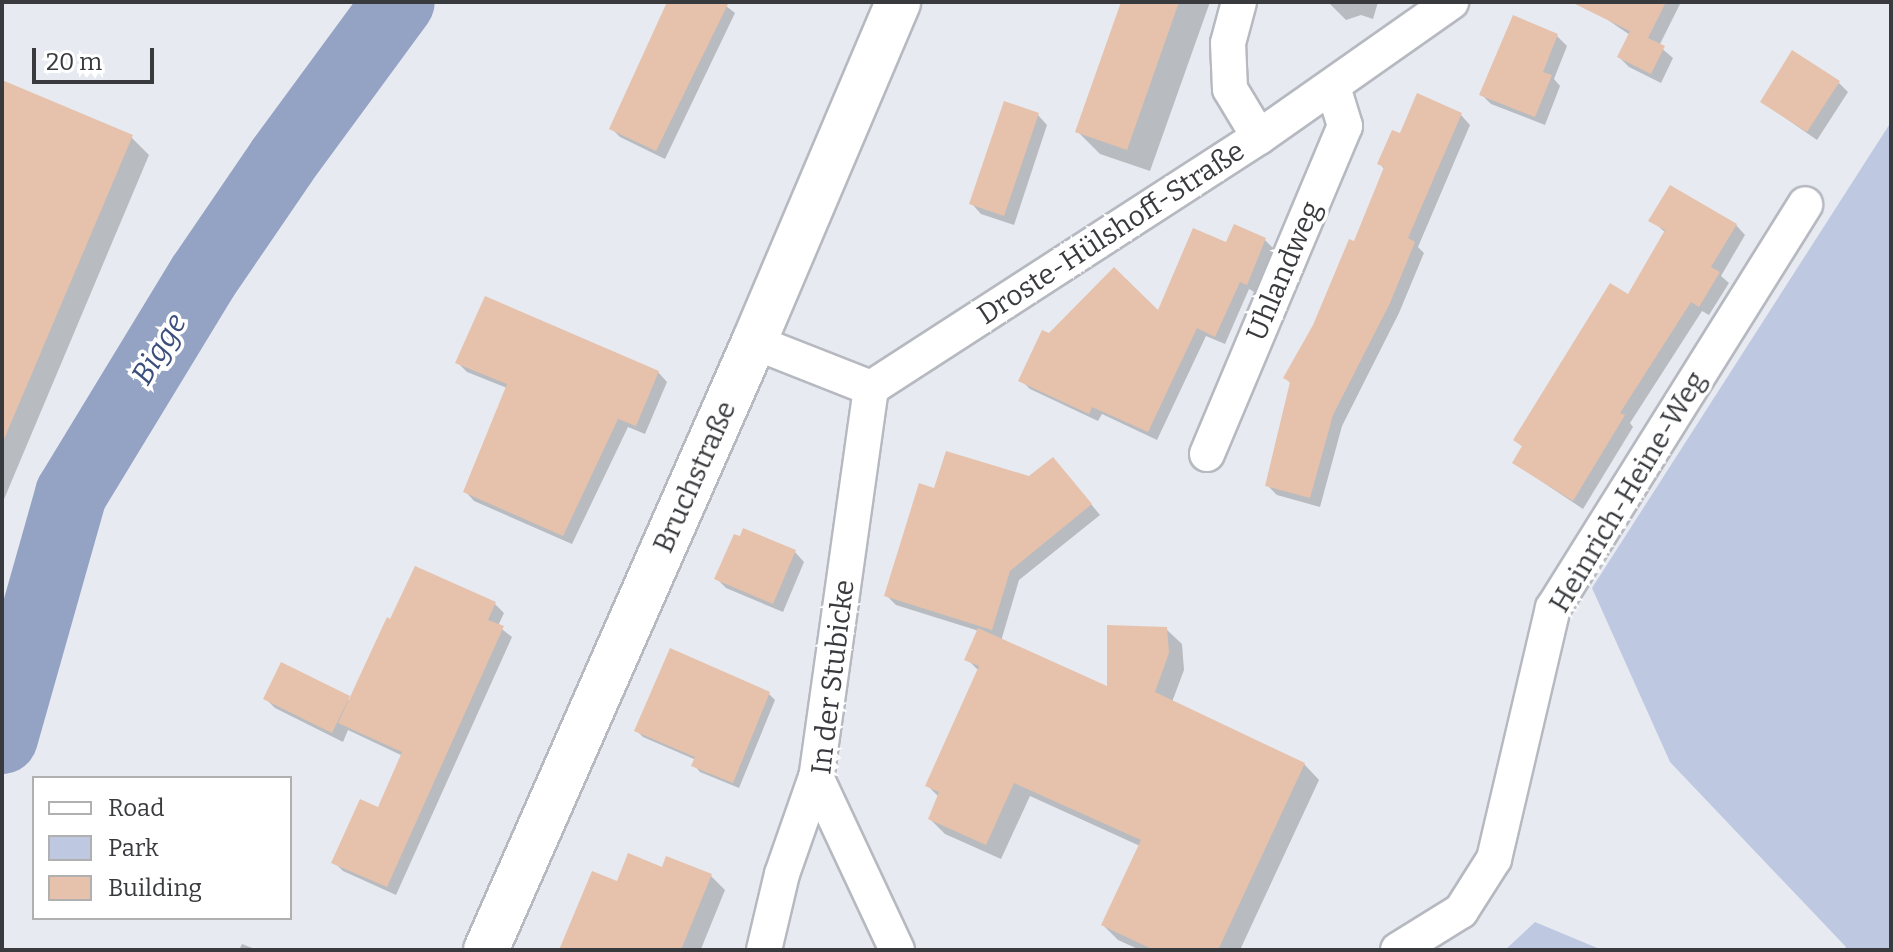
<!DOCTYPE html>
<html>
<head>
<meta charset="utf-8">
<style>
  body { margin:0 }
  #map { position:relative; width:1893px; height:952px; overflow:hidden; background:#e7eaf1; font-family:Bitter,serif }
  div>[style] { position:absolute }
  .green>* { inset:0; background:#bec9e1 }
  .shadow>* { inset:0; background:#0003 }
  .river>* { height:72px; margin:-36px; padding:0 36px; transform-origin:36px; border-radius:36px; background:#94a3c4 }
  .building>* { inset:0; background:#e6c2ac }
  .roads { filter:drop-shadow(2px 0 #b6b9c0) drop-shadow(-2px 0 #b6b9c0) drop-shadow(0 2px #b6b9c0) drop-shadow(0 -2px #b6b9c0) }
  .street>* { height:34px; margin:-17px; padding:0 17px; transform-origin:17px; border-radius:17px; background:#fff }
  .secondary>* { height:44px; margin:-22px; padding:0 22px; transform-origin:22px; border-radius:22px; background:#fff }
  span { translate:-50% -50%; white-space:nowrap; text-align:center; line-height:1.15; -webkit-text-stroke:7px #fff; paint-order:stroke }
  .street-label { font-size:28px; color:#393a3d }
  .water-label { font-size:30px; color:#3b4e7d; font-style:italic }
  .frame { position:absolute; inset:0; border:4px solid #393a3d; pointer-events:none }
  .legend { position:absolute; left:32px; top:776px; width:260px; height:144px; box-sizing:border-box; background:#fff; border:2px solid #b0b0b1; margin:0; padding:10px 14px; list-style:none; font-size:24px; color:#393a3d }
  .legend li { display:flex; align-items:center; gap:16px; height:40px }
  .legend b { width:40px; border:2px solid #b0b0b1 }
  .scale { position:absolute; left:32px; top:48px; width:122px; height:36px; box-sizing:border-box; border:4px solid #393a3d; border-top:0; padding-left:10px; font-size:24px; line-height:28px; white-space:nowrap; color:#393a3d; -webkit-text-stroke:6px #fff; paint-order:stroke }
</style>
</head>
<body>
<div id="map">
  <div class="green">
    <div style="clip-path:polygon(1891px 122px,1891px 950px,1844px 950px,1846px 947px,1670px 762px,1592px 588px)"></div>
    <div style="clip-path:polygon(1535px 922px,1602px 950px,1505px 950px)"></div>
  </div>
  <div class="shadow">
    <div style="clip-path:polygon(670px 2px,721px 2px,735px 13px,665px 159px,620px 137px,612px 129px)"></div>
    <div style="clip-path:polygon(1123px 2px,1210px 2px,1150px 171px,1100px 154px,1077px 131px)"></div>
    <div style="clip-path:polygon(1328px 2px,1378px 2px,1373px 19px,1361px 15px,1346px 20px)"></div>
    <div style="clip-path:polygon(1609px 2px,1681px 2px,1659px 46px,1673px 58px,1661px 83px,1629px 67px,1619px 57px,1630px 35px,1602px 16px)"></div>
    <div style="clip-path:polygon(1557px 36px,1567px 46px,1554px 79px,1560px 86px,1545px 125px,1491px 104px,1481px 94px)"></div>
    <div style="clip-path:polygon(1838px 82px,1848px 92px,1817px 140px,1762px 102px)"></div>
    <div style="clip-path:polygon(2px 83px,131px 137px,149px 155px,2px 504px)"></div>
    <div style="clip-path:polygon(1038px 115px,1047px 125px,1014px 225px,981px 214px,972px 204px)"></div>
    <div style="clip-path:polygon(1461px 115px,1470px 125px,1418px 247px,1424px 253px,1399px 313px,1342px 426px,1320px 507px,1277px 495px,1267px 485px,1291px 384px,1286px 378px,1356px 244px,1385px 170px,1380px 164px,1401px 136px)"></div>
    <div style="clip-path:polygon(1651px 220px,1736px 225px,1745px 235px,1721px 276px,1729px 283px,1709px 315px,1702px 311px,1630px 423px,1633px 427px,1583px 509px,1514px 463px,1524px 448px,1515px 440px,1629px 297px,1666px 233px)"></div>
    <div style="clip-path:polygon(1235px 227px,1265px 240px,1274px 249px,1256px 293px,1249px 289px,1225px 344px,1206px 336px,1157px 440px,1102px 414px,1098px 421px,1030px 389px,1021px 380px,1049px 335px,1158px 313px,1227px 245px)"></div>
    <div style="clip-path:polygon(457px 362px,658px 372px,667px 382px,645px 434px,628px 427px,572px 544px,474px 501px,465px 491px,507px 388px,467px 372px)"></div>
    <div style="clip-path:polygon(1062px 469px,1100px 515px,1019px 580px,1001px 641px,1109px 689px,1166px 629px,1182px 644px,1184px 670px,1172px 702px,1304px 764px,1319px 780px,1240px 950px,1140px 950px,1118px 940px,1103px 925px,1140px 846px,1030px 796px,1001px 859px,945px 834px,930px 819px,939px 797px,927px 785px,979px 671px,967px 659px,979px 631px,896px 605px,886px 595px,936px 491px,1030px 478px)"></div>
    <div style="clip-path:polygon(795px 552px,804px 562px,783px 612px,726px 588px,717px 579px)"></div>
    <div style="clip-path:polygon(416px 568px,495px 604px,504px 613px,498px 626px,512px 637px,396px 895px,343px 871px,334px 862px,379px 810px,403px 756px,348px 730px,343px 742px,275px 708px,266px 699px,351px 700px)"></div>
    <div style="clip-path:polygon(769px 694px,775px 700px,739px 788px,700px 772px,694px 765px,696px 760px,643px 737px,637px 731px)"></div>
    <div style="clip-path:polygon(667px 859px,711px 876px,725px 890px,701px 949px,704px 950px,561px 950px,618px 884px,663px 870px)"></div>
    <div style="clip-path:polygon(242px 944px,257px 950px,239px 950px)"></div>
  </div>
  <div class="river">
    <div style="left:2px;top:738px;width:254px;rotate:-74.2deg"></div>
    <div style="left:71px;top:494px;width:254px;rotate:-58.7deg"></div>
    <div style="left:203px;top:277px;width:140px;rotate:-55.7deg"></div>
    <div style="left:282px;top:161px;width:197px;rotate:-53.7deg"></div>
  </div>
  <div class="building">
    <div style="clip-path:polygon(667px 2px,729px 2px,656px 151px,609px 129px)"></div>
    <div style="clip-path:polygon(1121px 2px,1179px 2px,1127px 150px,1075px 132px)"></div>
    <div style="clip-path:polygon(1571px 2px,1666px 2px,1648px 38px,1665px 46px,1651px 74px,1617px 57px,1630px 31px)"></div>
    <div style="clip-path:polygon(1513px 15px,1558px 34px,1543px 72px,1552px 75px,1535px 117px,1479px 95px)"></div>
    <div style="clip-path:polygon(1792px 50px,1840px 81px,1807px 132px,1760px 102px)"></div>
    <div style="clip-path:polygon(2px 80px,133px 135px,2px 444px)"></div>
    <div style="clip-path:polygon(1417px 93px,1462px 113px,1408px 238px,1415px 242px,1390px 303px,1333px 415px,1310px 498px,1265px 486px,1290px 382px,1283px 378px,1313px 325px,1349px 239px,1354px 241px,1384px 167px,1377px 164px,1392px 130px,1400px 133px)"></div>
    <div style="clip-path:polygon(1004px 101px,1039px 113px,1004px 216px,969px 204px)"></div>
    <div style="clip-path:polygon(1670px 185px,1737px 224px,1711px 267px,1720px 272px,1699px 307px,1691px 302px,1620px 413px,1625px 415px,1573px 501px,1512px 463px,1522px 446px,1513px 440px,1610px 283px,1628px 294px,1665px 230px,1648px 221px)"></div>
    <div style="clip-path:polygon(1234px 224px,1266px 238px,1247px 285px,1240px 282px,1215px 337px,1197px 328px,1148px 432px,1092px 407px,1089px 414px,1018px 381px,1042px 330px,1049px 333px,1114px 267px,1158px 310px,1193px 228px,1226px 242px)"></div>
    <div style="clip-path:polygon(485px 296px,659px 371px,636px 426px,618px 419px,563px 536px,463px 492px,507px 384px,455px 363px)"></div>
    <div style="clip-path:polygon(946px 451px,1029px 476px,1053px 457px,1092px 504px,1010px 571px,992px 630px,884px 596px,919px 483px,934px 488px)"></div>
    <div style="clip-path:polygon(743px 528px,796px 550px,773px 604px,714px 579px,734px 534px,740px 536px)"></div>
    <div style="clip-path:polygon(415px 566px,496px 602px,488px 620px,504px 626px,387px 887px,331px 863px,360px 799px,378px 807px,402px 752px,338px 723px,387px 617px,390px 619px)"></div>
    <div style="clip-path:polygon(1107px 625px,1167px 627px,1169px 653px,1155px 692px,1305px 763px,1218px 950px,1154px 950px,1101px 925px,1141px 840px,1014px 783px,986px 845px,928px 819px,939px 792px,925px 786px,979px 666px,964px 660px,978px 628px,1107px 686px)"></div>
    <div style="clip-path:polygon(670px 648px,770px 692px,733px 783px,691px 766px,695px 757px,634px 731px)"></div>
    <div style="clip-path:polygon(281px 662px,350px 696px,332px 733px,263px 699px)"></div>
    <div style="clip-path:polygon(628px 853px,662px 867px,666px 856px,712px 874px,681px 950px,559px 950px,592px 871px,617px 881px)"></div>
  </div>
  <div class="roads">
    <div class="street">
      <div style="left:1239px;top:2px;width:42px;rotate:105deg"></div>
      <div style="left:1228px;top:43px;width:46px;rotate:87.5deg"></div>
      <div style="left:1230px;top:89px;width:56px;rotate:58.9deg"></div>
      <div style="left:754px;top:342px;width:126px;rotate:21.5deg"></div>
      <div style="left:871px;top:388px;width:462px;rotate:-32.9deg"></div>
      <div style="left:1259px;top:137px;width:235px;rotate:-35.1deg"></div>
      <div style="left:871px;top:388px;width:393px;rotate:98deg"></div>
      <div style="left:816px;top:777px;width:191px;rotate:64.9deg"></div>
      <div style="left:1207px;top:454px;width:356px;rotate:-67.2deg"></div>
      <div style="left:1345px;top:126px;width:41px;rotate:-107.1deg"></div>
      <div style="left:764px;top:950px;width:78px;rotate:-76.7deg"></div>
      <div style="left:782px;top:874px;width:103px;rotate:-70.7deg"></div>
      <div style="left:1398px;top:950px;width:74px;rotate:-31.8deg"></div>
      <div style="left:1461px;top:911px;width:62px;rotate:-57.6deg"></div>
      <div style="left:1494px;top:859px;width:258px;rotate:-76.8deg"></div>
      <div style="left:1553px;top:608px;width:476px;rotate:-58deg"></div>
    </div>
    <div class="secondary">
      <div style="left:486px;top:950px;width:664px;rotate:-66.21deg"></div>
      <div style="left:754px;top:342px;width:369px;rotate:-67deg"></div>
    </div>
  </div>
  <div class="street-label">
    <span style="left:1111px;top:233px;rotate:-33deg">Droste-Hülshoff-Straße</span>
    <span style="left:1284px;top:271px;rotate:-67deg">Uhlandweg</span>
    <span style="left:695px;top:477px;rotate:-66deg">Bruchstraße</span>
    <span style="left:1628px;top:492px;rotate:-59deg">Heinrich-Heine-Weg</span>
    <span style="left:833px;top:677px;rotate:-83deg">In der Stubicke</span>
  </div>
  <div class="water-label">
    <span style="left:159px;top:349px;rotate:-59deg">Bigge</span>
  </div>
  <div class="frame"></div>
  <ul class="legend">
  <li><b style="height:10px;background:#fff"></b>Road</li>
  <li><b style="height:22px;background:#bec9e1"></b>Park</li>
  <li><b style="height:22px;background:#e6c2ac"></b>Building</li>
  </ul>
  <div class="scale">20 m</div>
</div>
</body>
</html>
